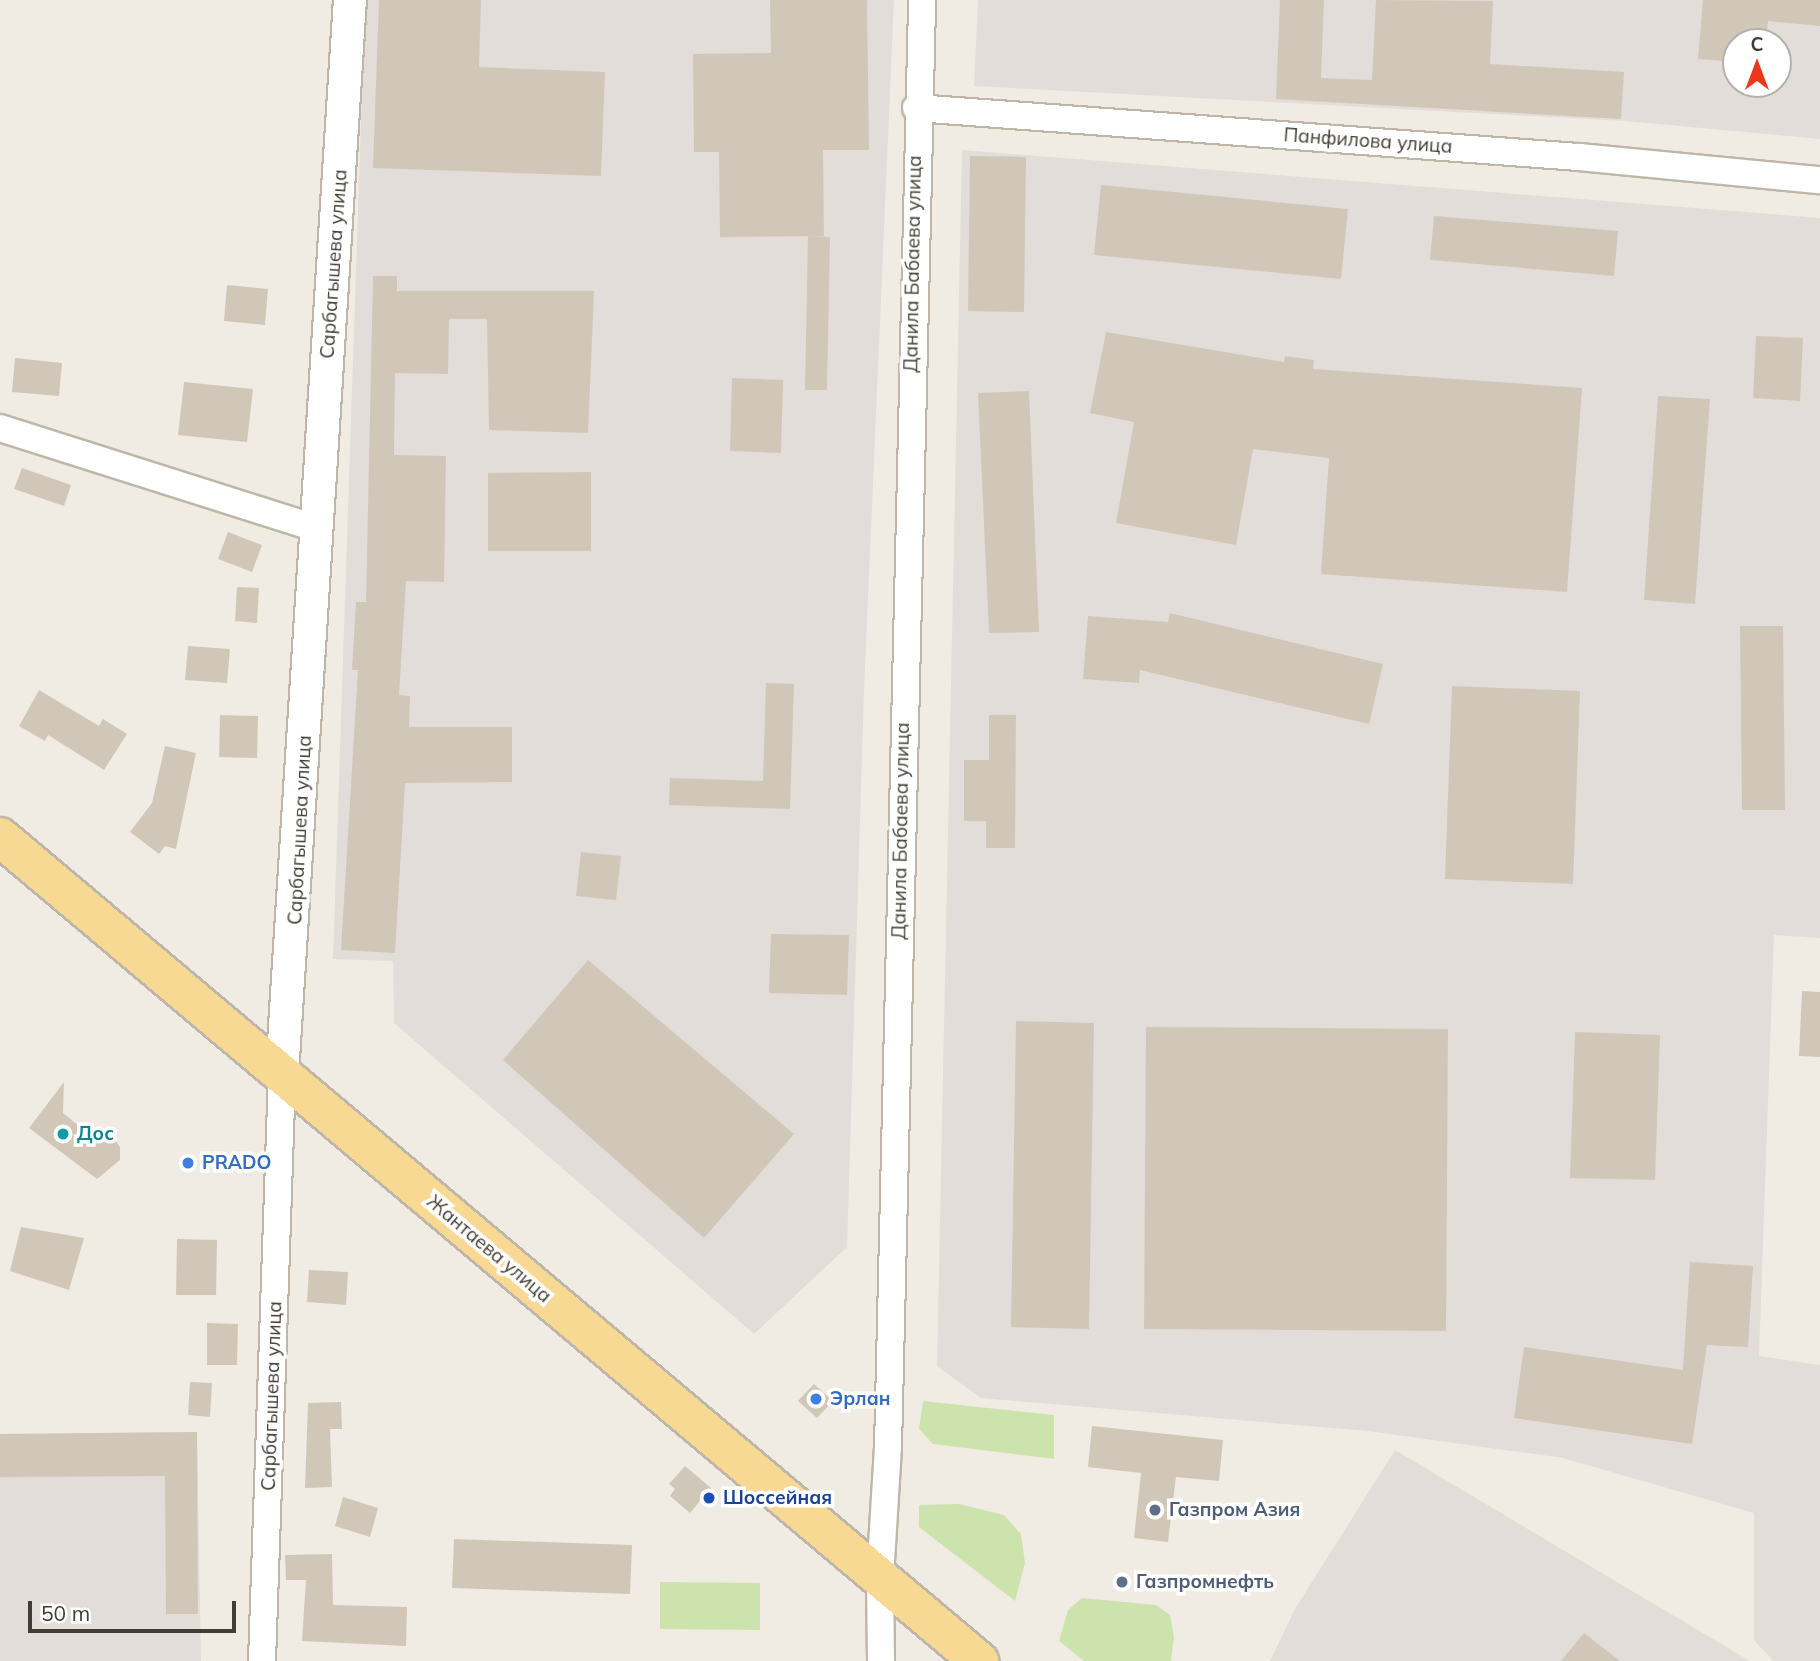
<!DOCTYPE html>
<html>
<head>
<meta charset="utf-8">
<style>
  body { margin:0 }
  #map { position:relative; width:1820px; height:1661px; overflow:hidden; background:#f0ece3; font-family:Mulish,sans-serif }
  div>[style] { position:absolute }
  .industrial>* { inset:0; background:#e2ddd8 }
  .green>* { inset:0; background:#cce3ad }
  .building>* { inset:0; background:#d1c7b9 }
  .roads { filter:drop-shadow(2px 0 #beb6a9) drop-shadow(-2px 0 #beb6a9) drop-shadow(0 2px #beb6a9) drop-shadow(0 -2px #beb6a9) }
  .minor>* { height:26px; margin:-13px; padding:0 13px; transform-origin:13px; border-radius:13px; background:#fff }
  .tertiary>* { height:32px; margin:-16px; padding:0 16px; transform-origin:16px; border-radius:16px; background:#fff }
  .primary>* { height:38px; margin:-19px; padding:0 19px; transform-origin:19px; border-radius:19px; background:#f8d994 }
  .dots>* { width:19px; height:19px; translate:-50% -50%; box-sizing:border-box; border:4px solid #fff; border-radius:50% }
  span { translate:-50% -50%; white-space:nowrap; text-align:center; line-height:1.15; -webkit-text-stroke:7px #fff; paint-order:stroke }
  .street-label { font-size:19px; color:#413c34 }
  .culture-label { font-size:19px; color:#0d838f; font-weight:700 }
  .left { translate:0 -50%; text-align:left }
  .shop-label { font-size:19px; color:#366cbe; font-weight:700 }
  .transit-label { font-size:19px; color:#164399; font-weight:700 }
  .service-label { font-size:19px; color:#4e5e75; font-weight:700 }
  .north { position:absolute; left:1722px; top:28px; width:70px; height:70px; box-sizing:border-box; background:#fff; border:2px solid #b3b1ae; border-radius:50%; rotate:0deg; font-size:19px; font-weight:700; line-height:28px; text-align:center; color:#413c34 }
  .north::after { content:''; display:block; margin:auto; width:24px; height:32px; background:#ed371d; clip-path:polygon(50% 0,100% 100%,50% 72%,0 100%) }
  .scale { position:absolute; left:28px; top:1601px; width:208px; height:32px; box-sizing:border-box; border:4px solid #413c34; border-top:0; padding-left:9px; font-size:21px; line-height:24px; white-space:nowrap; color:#413c34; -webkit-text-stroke:5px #fff; paint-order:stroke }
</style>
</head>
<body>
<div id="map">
  <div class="industrial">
    <div style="clip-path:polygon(365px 0,894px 0,864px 691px,847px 1247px,754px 1334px,394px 1023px,393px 961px,333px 959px)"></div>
    <div style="clip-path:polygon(evenodd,978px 0,1820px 0,1820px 139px,1625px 121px,974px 86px,978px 0,1736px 42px,1778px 42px,1778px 84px,1736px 84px,1736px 42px)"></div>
    <div style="clip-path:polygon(962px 150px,1820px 218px,1820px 938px,1774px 935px,1759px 1356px,1820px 1365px,1820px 1661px,1773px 1661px,1754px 1640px,1754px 1513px,1563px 1458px,1368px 1431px,981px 1398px,937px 1366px)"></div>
    <div style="clip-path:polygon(197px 1432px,201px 1661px,0 1661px,0 1434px)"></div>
    <div style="clip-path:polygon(1395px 1450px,1750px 1661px,1270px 1661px,1295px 1609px)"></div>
  </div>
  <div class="green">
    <div style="clip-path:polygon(923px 1401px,1054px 1415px,1054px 1459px,933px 1444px,919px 1429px)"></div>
    <div style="clip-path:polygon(959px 1504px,1004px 1515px,1021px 1534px,1025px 1563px,1015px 1601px,919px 1527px,919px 1505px)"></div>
    <div style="clip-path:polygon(660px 1582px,760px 1583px,760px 1630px,660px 1629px)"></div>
    <div style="clip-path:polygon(1082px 1598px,1156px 1605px,1170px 1615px,1174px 1637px,1171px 1661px,1084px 1661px,1059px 1641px,1068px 1610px)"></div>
  </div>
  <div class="building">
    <div style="clip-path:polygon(379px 0,481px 0,479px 67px,605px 72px,601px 176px,373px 168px)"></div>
    <div style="clip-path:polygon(770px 0,867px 0,869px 150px,823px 150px,824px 236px,720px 237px,719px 152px,694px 152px,693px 54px,771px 53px)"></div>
    <div style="clip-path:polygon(1280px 0,1324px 0,1321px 78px,1372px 80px,1376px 0,1493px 1px,1490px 64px,1624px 72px,1621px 119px,1276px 99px)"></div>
    <div style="clip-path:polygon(1703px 0,1820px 0,1820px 26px,1768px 21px,1766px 42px,1736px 42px,1736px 62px,1698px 59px)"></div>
    <div style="clip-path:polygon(970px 156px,1026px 157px,1024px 312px,968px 311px)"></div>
    <div style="clip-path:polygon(1101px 185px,1348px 209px,1341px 279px,1094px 255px)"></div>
    <div style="clip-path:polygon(1434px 216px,1618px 231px,1614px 276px,1430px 260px)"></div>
    <div style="clip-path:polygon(808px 236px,830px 237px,827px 390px,805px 390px)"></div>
    <div style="clip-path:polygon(373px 276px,397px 276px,397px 291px,594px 291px,588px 433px,489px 430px,487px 319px,449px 319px,448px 374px,395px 373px,394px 455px,446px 456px,444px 582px,406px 581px,399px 695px,410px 696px,409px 727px,512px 727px,512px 782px,405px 783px,395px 953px,341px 950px,358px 670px,352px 670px,356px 602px,366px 602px)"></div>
    <div style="clip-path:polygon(227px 285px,268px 289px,265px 325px,224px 321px)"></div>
    <div style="clip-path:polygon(1106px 332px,1284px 362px,1285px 356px,1314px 360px,1313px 369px,1582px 388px,1567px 592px,1321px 574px,1329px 458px,1253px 449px,1236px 545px,1116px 523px,1134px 422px,1090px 413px)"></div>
    <div style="clip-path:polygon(1756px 336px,1803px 338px,1800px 401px,1753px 398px)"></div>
    <div style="clip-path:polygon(15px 358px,62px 363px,59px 396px,12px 392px)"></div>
    <div style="clip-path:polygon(732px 378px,783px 380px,781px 453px,730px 451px)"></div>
    <div style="clip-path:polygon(184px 382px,253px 389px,247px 442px,178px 435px)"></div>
    <div style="clip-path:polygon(1029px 391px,1039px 632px,989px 633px,978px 393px)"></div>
    <div style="clip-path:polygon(1658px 396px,1710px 399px,1695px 604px,1644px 600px)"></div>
    <div style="clip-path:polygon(22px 468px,71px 485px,64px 506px,14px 489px)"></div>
    <div style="clip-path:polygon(591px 472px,591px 551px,488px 551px,488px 473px)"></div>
    <div style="clip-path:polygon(228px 532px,262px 545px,252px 572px,218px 559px)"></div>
    <div style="clip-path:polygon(237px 587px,259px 588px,257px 623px,235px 621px)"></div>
    <div style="clip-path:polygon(1170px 613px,1383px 664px,1369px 724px,1140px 670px,1139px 683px,1083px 679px,1088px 616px,1168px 622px)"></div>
    <div style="clip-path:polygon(1740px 626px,1783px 626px,1785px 810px,1742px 810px)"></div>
    <div style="clip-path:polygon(188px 646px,230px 649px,227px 683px,185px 680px)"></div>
    <div style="clip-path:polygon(766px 683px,794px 684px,790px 809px,669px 805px,670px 778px,763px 781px)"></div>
    <div style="clip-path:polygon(1452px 686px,1580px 691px,1573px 884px,1445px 879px)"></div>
    <div style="clip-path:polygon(39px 690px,99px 726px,103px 719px,127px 734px,104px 770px,48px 735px,45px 741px,19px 726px)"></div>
    <div style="clip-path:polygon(220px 715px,258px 716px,257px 758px,219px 757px)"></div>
    <div style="clip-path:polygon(989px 715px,1016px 715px,1015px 848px,986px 848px,986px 821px,964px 821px,964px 760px,989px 760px)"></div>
    <div style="clip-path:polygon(165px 746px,196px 753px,176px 849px,165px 846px,159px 854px,130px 832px,152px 803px)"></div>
    <div style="clip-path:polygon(581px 852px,621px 856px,616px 900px,576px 896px)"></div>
    <div style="clip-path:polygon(771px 934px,849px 935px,847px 995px,769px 993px)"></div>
    <div style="clip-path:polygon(588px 960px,794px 1134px,704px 1238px,503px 1060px)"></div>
    <div style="clip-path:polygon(1802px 991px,1820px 992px,1820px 1057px,1799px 1056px)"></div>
    <div style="clip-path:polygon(1016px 1021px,1094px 1023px,1089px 1329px,1011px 1327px)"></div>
    <div style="clip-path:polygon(1146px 1027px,1448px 1029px,1446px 1331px,1144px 1329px)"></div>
    <div style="clip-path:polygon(1575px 1032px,1660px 1035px,1655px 1180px,1570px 1178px)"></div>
    <div style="clip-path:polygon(64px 1082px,63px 1113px,96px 1140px,115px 1140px,120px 1147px,120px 1160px,97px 1179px,29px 1128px)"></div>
    <div style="clip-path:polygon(21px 1227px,84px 1238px,69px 1290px,10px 1271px)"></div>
    <div style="clip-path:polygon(177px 1239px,217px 1240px,216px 1295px,176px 1295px)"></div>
    <div style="clip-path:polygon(1690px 1262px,1753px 1266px,1748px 1347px,1707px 1345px,1692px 1444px,1514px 1418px,1524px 1347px,1683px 1370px)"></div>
    <div style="clip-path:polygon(309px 1270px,348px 1272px,346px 1305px,307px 1302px)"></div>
    <div style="clip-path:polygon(207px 1323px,238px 1324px,237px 1365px,207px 1365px)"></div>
    <div style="clip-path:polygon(190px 1382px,212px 1383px,210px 1417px,188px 1415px)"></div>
    <div style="clip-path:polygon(814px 1384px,833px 1401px,817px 1418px,798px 1401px)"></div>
    <div style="clip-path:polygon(341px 1402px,342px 1429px,330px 1429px,332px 1487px,305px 1488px,308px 1403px)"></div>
    <div style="clip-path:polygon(1092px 1426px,1223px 1440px,1219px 1481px,1176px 1477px,1168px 1542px,1134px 1538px,1141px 1473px,1088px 1467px)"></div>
    <div style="clip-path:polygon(197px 1432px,198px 1614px,166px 1614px,165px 1476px,0 1477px,0 1434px)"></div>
    <div style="clip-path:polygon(685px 1466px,711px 1488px,690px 1513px,670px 1496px,675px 1489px,669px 1484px)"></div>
    <div style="clip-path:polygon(343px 1497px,378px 1508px,370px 1537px,335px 1526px)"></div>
    <div style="clip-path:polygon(454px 1539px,632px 1545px,630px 1594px,452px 1588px)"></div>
    <div style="clip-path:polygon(332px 1554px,333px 1605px,407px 1607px,406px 1646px,302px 1641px,306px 1580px,286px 1580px,285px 1555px)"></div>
    <div style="clip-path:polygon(1584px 1633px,1620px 1661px,1561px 1661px)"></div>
  </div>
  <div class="roads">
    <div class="minor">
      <div style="left:916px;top:108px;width:665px;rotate:4.23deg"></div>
      <div style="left:1579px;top:157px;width:242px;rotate:5.5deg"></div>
      <div style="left:0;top:428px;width:334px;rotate:17.6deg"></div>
      <div style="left:262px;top:1661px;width:587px;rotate:-88.05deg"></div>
      <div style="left:881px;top:1661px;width:83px;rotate:-90.7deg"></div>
      <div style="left:880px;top:1578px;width:130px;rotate:-86.5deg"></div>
      <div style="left:888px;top:1448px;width:1448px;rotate:-88.65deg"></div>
    </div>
    <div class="tertiary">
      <div style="left:282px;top:1074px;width:1076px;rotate:-86.38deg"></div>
    </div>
    <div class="primary">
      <div style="left:0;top:837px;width:1280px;rotate:40.09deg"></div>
    </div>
  </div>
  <div class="dots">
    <div style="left:63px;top:1134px;background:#0f9aa8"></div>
    <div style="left:188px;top:1163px;background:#3f7fe0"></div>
    <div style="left:816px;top:1399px;background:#3f7fe0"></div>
    <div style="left:709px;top:1498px;background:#1a4fb4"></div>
    <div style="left:1155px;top:1510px;background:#5c6f8a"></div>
    <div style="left:1122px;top:1582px;background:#5c6f8a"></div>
  </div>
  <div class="street-label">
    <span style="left:1368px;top:141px;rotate:4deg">Панфилова улица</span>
    <span style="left:334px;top:264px;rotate:-86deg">Сарбагышева улица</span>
    <span style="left:913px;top:264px;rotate:-89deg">Данила Бабаева улица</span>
    <span style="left:300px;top:830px;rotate:-87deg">Сарбагышева улица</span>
    <span style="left:901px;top:831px;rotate:-89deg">Данила Бабаева улица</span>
    <span style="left:489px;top:1249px;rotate:40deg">Жантаева улица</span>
    <span style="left:272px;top:1396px;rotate:-88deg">Сарбагышева улица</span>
  </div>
  <div class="culture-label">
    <span class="left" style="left:77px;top:1134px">Дос</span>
  </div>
  <div class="shop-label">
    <span class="left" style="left:202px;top:1163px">PRADO</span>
    <span class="left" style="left:830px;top:1399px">Эрлан</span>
  </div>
  <div class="transit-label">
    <span class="left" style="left:723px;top:1498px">Шоссейная</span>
  </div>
  <div class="service-label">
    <span class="left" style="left:1169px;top:1510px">Газпром Азия</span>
    <span class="left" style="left:1136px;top:1582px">Газпромнефть</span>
  </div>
  <div class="north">С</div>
  <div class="scale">50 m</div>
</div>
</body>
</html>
